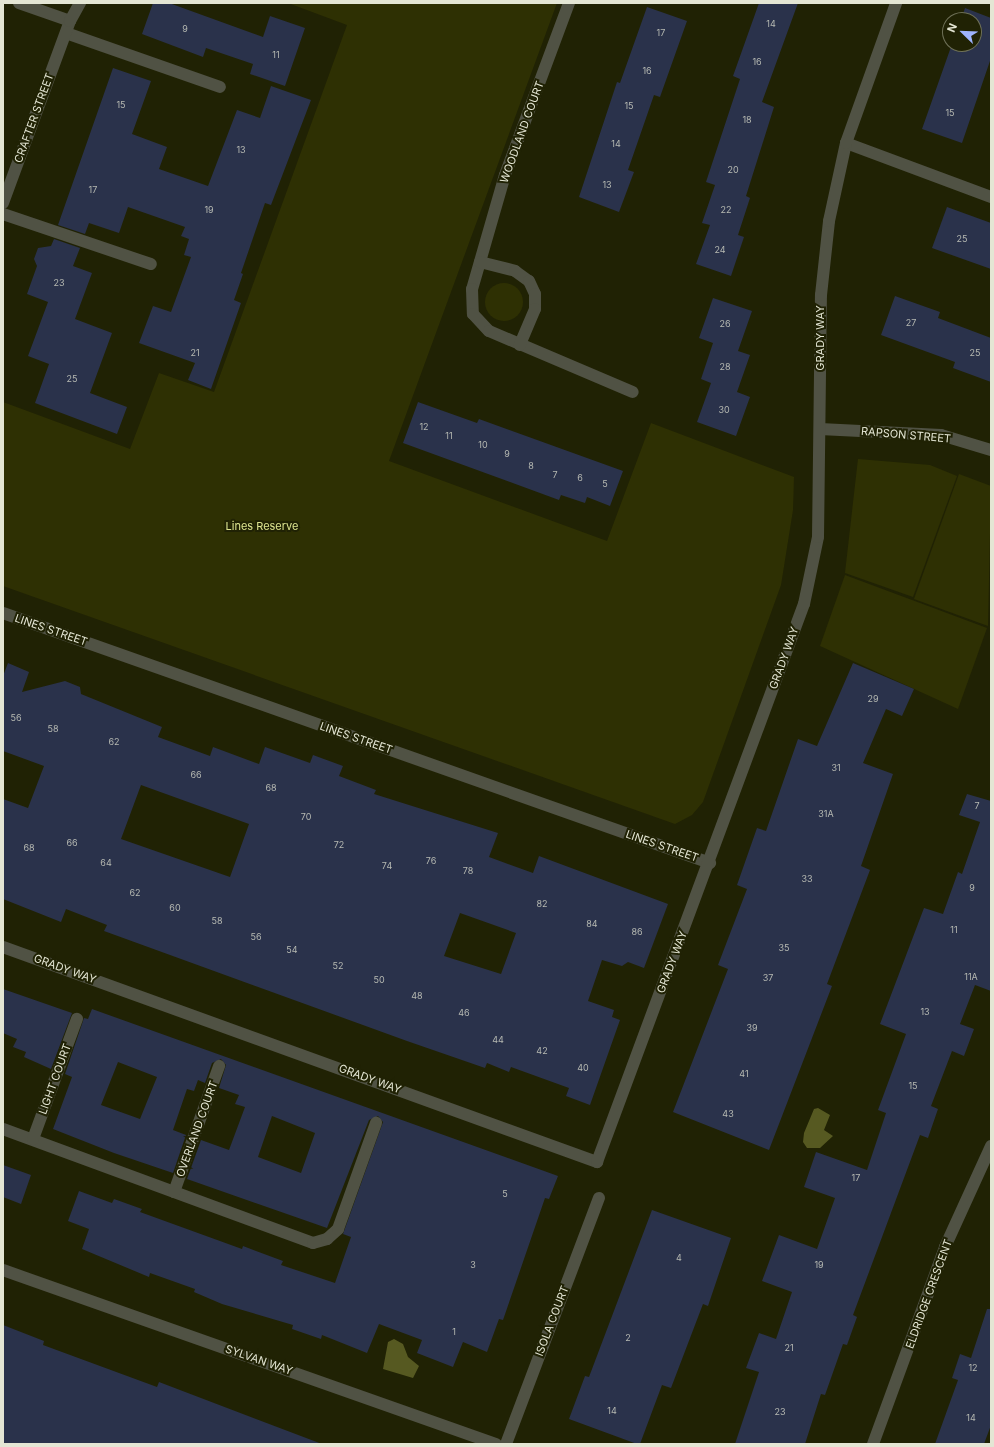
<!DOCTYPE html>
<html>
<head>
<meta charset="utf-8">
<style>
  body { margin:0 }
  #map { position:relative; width:994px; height:1447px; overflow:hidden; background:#202204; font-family:Inter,sans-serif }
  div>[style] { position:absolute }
  .green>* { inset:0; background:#2e3003 }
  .round { border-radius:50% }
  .water>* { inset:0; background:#565921 }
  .building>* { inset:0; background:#2a324b }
  .service>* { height:12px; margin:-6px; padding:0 6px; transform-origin:6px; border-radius:6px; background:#505244 }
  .minor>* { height:12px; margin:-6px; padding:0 6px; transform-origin:6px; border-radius:6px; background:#505244 }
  span { translate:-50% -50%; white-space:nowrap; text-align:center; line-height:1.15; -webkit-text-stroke:4px #202204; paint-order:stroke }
  .number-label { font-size:9px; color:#b6b9b2 }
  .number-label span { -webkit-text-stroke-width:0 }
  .street-label { font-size:11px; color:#e4e6d4 }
  .park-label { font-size:11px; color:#dde48f }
  .frame { position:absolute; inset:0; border:4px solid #e4e6d4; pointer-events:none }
  .north { position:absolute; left:942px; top:12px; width:40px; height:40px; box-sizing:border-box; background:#202204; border:1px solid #6e7057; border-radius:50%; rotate:293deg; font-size:11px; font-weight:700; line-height:16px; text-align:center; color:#e4e6d4 }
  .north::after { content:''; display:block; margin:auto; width:14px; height:18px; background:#9eb3fd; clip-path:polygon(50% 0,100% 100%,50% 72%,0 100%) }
</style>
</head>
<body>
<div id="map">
  <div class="green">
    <div style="clip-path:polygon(288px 3px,557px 3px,389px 461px,607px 541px,651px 423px,794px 477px,793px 510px,781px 585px,703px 802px,692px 815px,675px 824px,3px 586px,3px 402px,130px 449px,159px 373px,214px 392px,347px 25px)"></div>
    <div class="round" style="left:485px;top:283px;width:38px;height:38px"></div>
    <div style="clip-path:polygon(858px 459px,930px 465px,957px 476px,913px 597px,845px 573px)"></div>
    <div style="clip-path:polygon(959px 474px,991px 486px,988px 626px,914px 599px)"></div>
    <div style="clip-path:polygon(845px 575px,987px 628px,958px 709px,820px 646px)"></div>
  </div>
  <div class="water">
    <div style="clip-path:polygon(818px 1108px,830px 1115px,824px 1130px,833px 1136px,820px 1148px,807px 1148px,803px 1142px,804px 1133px,814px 1109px)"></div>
    <div style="clip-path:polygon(394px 1339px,403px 1344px,408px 1357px,419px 1366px,413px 1378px,383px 1369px,388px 1342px)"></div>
  </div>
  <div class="building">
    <div style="clip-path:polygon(153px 3px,169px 3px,263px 37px,270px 16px,305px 28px,285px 86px,250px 74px,253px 64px,206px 48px,203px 57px,142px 34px)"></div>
    <div style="clip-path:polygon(759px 3px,798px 3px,762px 102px,774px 107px,746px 196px,750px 198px,738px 235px,744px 237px,731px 276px,696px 264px,710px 225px,702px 223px,715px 185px,706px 182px,740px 79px,733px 76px)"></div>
    <div style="clip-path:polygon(647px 7px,687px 21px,660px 97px,654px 95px,628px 170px,634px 172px,619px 212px,579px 197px,617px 82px,620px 83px)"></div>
    <div style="clip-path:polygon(965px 8px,991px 18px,991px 58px,962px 143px,922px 129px,952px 44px,974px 44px,974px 20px,961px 20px)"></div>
    <div style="clip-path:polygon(113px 68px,151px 81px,132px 134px,167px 147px,159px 169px,208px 186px,237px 110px,260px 118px,271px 86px,311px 100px,271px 205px,265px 203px,241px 273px,243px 274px,234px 300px,241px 303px,211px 389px,188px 380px,195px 363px,139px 343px,153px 306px,171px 312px,191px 257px,184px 255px,189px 239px,181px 236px,185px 227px,128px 207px,119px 233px,89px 223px,85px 234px,58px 225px)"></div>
    <div style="clip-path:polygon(947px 207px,991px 223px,991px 269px,932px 248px)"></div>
    <div style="clip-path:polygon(54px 239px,80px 248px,73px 266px,92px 273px,75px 319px,112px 333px,90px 393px,127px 407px,117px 434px,35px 403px,49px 364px,28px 356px,48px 302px,27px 294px,37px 266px,34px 259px,38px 248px,51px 246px)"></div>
    <div style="clip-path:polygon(895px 296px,940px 312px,938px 318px,991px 338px,991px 382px,953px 368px,955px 362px,881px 335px)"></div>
    <div style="clip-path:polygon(713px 298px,752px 311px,738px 351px,750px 355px,737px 392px,750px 397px,736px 436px,697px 422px,711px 383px,701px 379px,713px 343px,699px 338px)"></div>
    <div style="clip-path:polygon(418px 402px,477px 423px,479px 419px,623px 471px,610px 506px,587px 497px,585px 503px,561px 495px,559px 500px,403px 443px)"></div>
    <div style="clip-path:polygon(evenodd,8px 663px,29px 672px,22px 692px,65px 681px,80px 687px,81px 694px,162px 727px,158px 737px,210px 756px,213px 747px,259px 764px,265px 747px,310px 763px,313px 755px,343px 766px,339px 776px,376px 790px,374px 794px,498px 833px,489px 857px,533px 873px,539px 856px,668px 904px,644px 968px,628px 962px,622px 966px,602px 960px,588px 1001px,614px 1010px,612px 1017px,620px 1020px,590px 1105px,566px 1096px,569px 1088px,511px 1067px,509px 1072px,487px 1063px,485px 1068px,407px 1041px,104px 931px,107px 925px,66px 909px,61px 922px,3px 899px,3px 799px,28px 808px,44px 766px,3px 751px,3px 676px,8px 663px,141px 785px,249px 824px,230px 877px,121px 839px,141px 785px,8px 663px,460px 913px,516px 933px,501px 974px,444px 956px,460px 913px)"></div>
    <div style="clip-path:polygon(853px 663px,914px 689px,902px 716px,886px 709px,863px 763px,893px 774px,861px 866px,870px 870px,827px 984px,832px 986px,769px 1150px,673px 1112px,728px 969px,718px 965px,747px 889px,737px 885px,757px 828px,766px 831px,798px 739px,817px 746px)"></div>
    <div style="clip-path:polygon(967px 794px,991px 801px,991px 991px,975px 985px,960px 1024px,974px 1029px,964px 1056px,952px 1051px,931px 1106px,938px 1109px,928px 1138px,920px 1135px,853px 1315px,857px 1317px,847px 1345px,843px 1344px,825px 1395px,821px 1394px,805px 1444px,735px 1444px,759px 1372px,746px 1368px,759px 1333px,776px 1339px,792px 1292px,762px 1281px,779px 1235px,817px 1249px,835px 1198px,804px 1187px,816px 1152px,867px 1170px,886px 1113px,878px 1110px,906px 1034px,880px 1024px,924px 908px,943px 914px,958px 872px,962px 874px,980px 822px,959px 815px)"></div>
    <div style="clip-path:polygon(3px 989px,72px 1013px,51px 1069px,24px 1057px,26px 1052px,13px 1047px,17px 1039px,3px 1033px)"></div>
    <div style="clip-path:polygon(evenodd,92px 1009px,558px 1176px,549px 1199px,545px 1198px,503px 1320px,499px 1319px,487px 1352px,463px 1342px,453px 1367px,417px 1353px,422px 1340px,379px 1324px,367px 1353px,322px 1335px,321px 1339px,292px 1329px,293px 1325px,222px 1304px,194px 1292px,195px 1289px,150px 1273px,149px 1277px,82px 1249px,89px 1229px,68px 1221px,79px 1191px,112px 1203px,114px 1199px,142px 1209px,140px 1212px,242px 1249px,243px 1246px,283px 1261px,281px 1265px,335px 1283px,351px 1237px,343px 1234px,383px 1122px,378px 1116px,369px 1120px,327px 1228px,187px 1179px,201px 1140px,229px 1150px,245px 1107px,235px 1104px,239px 1095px,219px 1088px,226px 1065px,221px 1059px,212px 1063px,205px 1083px,198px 1080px,194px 1091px,187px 1089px,173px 1130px,186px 1135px,173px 1173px,114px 1153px,53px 1129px,72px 1077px,65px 1074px,84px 1018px,88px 1019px,92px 1009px,118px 1062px,157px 1077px,140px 1119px,101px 1105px,118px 1062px,92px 1009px,272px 1116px,315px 1133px,301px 1173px,258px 1157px,272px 1116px)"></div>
    <div style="clip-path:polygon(3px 1165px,31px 1175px,21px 1204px,3px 1197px)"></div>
    <div style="clip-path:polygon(652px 1210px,731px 1238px,708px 1306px,703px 1304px,671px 1388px,662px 1385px,640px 1444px,637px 1444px,569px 1419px,585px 1376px,589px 1377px)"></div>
    <div style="clip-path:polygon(987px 1309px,991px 1309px,991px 1425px,984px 1444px,935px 1444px,958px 1380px,952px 1378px,960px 1354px,971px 1358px)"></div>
    <div style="clip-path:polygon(3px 1325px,44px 1341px,43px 1345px,157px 1387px,159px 1382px,322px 1444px,3px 1444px)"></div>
  </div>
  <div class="service">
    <div style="left:66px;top:33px;width:163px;rotate:19.3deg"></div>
    <div style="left:3px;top:214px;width:156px;rotate:18.7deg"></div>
  </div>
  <div class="minor">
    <div style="left:19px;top:3px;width:54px;rotate:19.4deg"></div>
    <div style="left:569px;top:3px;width:184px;rotate:110.4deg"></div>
    <div style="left:505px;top:175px;width:119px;rotate:106.1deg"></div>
    <div style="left:472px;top:289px;width:25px;rotate:88deg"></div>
    <div style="left:473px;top:314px;width:23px;rotate:47deg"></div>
    <div style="left:489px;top:331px;width:156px;rotate:23deg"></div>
    <div style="left:846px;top:143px;width:155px;rotate:20.4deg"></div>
    <div style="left:3px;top:203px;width:194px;rotate:-69.8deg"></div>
    <div style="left:70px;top:21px;width:21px;rotate:-61deg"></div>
    <div style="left:480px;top:262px;width:36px;rotate:14deg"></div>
    <div style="left:515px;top:271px;width:17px;rotate:36deg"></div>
    <div style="left:529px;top:281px;width:14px;rotate:65deg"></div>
    <div style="left:535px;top:294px;width:15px;rotate:90deg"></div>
    <div style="left:535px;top:309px;width:39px;rotate:113deg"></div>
    <div style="left:820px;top:429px;width:121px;rotate:2.8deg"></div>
    <div style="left:941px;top:435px;width:52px;rotate:16.7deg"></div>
    <div style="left:3px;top:613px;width:750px;rotate:19.47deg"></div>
    <div style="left:3px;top:947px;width:632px;rotate:19.9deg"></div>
    <div style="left:597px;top:1162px;width:595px;rotate:-69.65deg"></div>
    <div style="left:804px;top:604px;width:68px;rotate:-78.2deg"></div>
    <div style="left:818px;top:537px;width:242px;rotate:-89.3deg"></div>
    <div style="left:821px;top:295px;width:74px;rotate:-83.8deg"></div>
    <div style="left:829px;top:221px;width:80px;rotate:-77.7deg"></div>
    <div style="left:846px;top:143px;width:149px;rotate:-70.3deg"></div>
    <div style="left:3px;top:1129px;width:330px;rotate:20.2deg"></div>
    <div style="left:313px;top:1243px;width:15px;rotate:-16deg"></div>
    <div style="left:327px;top:1239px;width:15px;rotate:-42deg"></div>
    <div style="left:338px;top:1229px;width:113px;rotate:-70.3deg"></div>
    <div style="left:33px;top:1139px;width:128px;rotate:-69.9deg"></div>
    <div style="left:174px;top:1192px;width:134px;rotate:-70.3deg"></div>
    <div style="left:3px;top:1270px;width:523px;rotate:19.44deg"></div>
    <div style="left:506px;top:1444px;width:263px;rotate:-69.3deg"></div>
    <div style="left:873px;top:1444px;width:210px;rotate:-69.9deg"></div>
    <div style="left:945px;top:1247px;width:111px;rotate:-65.5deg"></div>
  </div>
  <div class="number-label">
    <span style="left:771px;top:24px">14</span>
    <span style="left:185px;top:29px">9</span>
    <span style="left:661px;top:33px">17</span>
    <span style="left:276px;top:55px">11</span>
    <span style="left:757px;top:62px">16</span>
    <span style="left:647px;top:71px">16</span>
    <span style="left:121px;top:105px">15</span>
    <span style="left:629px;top:106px">15</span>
    <span style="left:950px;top:113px">15</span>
    <span style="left:747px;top:120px">18</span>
    <span style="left:616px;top:144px">14</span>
    <span style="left:241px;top:150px">13</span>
    <span style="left:733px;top:170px">20</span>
    <span style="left:607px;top:185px">13</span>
    <span style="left:93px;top:190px">17</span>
    <span style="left:209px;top:210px">19</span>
    <span style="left:726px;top:210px">22</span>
    <span style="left:962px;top:239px">25</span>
    <span style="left:720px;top:250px">24</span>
    <span style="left:59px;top:283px">23</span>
    <span style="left:911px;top:323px">27</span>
    <span style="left:725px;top:324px">26</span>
    <span style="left:195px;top:353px">21</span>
    <span style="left:975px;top:353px">25</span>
    <span style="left:725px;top:367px">28</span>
    <span style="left:72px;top:379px">25</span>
    <span style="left:724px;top:410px">30</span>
    <span style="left:424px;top:427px">12</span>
    <span style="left:449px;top:436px">11</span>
    <span style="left:483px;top:445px">10</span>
    <span style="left:507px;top:454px">9</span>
    <span style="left:531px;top:466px">8</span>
    <span style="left:555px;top:475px">7</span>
    <span style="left:580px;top:478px">6</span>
    <span style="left:605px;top:484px">5</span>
    <span style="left:873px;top:699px">29</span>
    <span style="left:16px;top:718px">56</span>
    <span style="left:53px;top:729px">58</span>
    <span style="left:114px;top:742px">62</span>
    <span style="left:836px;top:768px">31</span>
    <span style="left:196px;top:775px">66</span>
    <span style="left:271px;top:788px">68</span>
    <span style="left:977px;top:806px">7</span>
    <span style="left:826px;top:814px">31A</span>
    <span style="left:306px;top:817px">70</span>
    <span style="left:72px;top:843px">66</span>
    <span style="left:339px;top:845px">72</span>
    <span style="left:29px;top:848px">68</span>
    <span style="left:431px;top:861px">76</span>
    <span style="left:106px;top:863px">64</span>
    <span style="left:387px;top:866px">74</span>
    <span style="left:468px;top:871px">78</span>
    <span style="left:807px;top:879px">33</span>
    <span style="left:972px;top:888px">9</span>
    <span style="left:135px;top:893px">62</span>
    <span style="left:542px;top:904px">82</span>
    <span style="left:175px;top:908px">60</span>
    <span style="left:217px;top:921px">58</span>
    <span style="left:592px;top:924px">84</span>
    <span style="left:954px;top:930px">11</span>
    <span style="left:637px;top:932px">86</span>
    <span style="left:256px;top:937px">56</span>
    <span style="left:784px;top:948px">35</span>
    <span style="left:292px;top:950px">54</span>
    <span style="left:338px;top:966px">52</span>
    <span style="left:971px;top:977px">11A</span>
    <span style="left:768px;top:978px">37</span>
    <span style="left:379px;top:980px">50</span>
    <span style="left:417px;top:996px">48</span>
    <span style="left:925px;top:1012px">13</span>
    <span style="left:464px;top:1013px">46</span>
    <span style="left:752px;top:1028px">39</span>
    <span style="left:498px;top:1040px">44</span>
    <span style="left:542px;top:1051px">42</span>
    <span style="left:583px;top:1068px">40</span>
    <span style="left:744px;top:1074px">41</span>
    <span style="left:913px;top:1086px">15</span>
    <span style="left:728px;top:1114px">43</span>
    <span style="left:856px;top:1178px">17</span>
    <span style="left:505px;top:1194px">5</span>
    <span style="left:679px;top:1258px">4</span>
    <span style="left:473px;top:1265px">3</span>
    <span style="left:819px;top:1265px">19</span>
    <span style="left:454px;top:1332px">1</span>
    <span style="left:628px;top:1338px">2</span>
    <span style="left:789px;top:1348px">21</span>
    <span style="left:973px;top:1368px">12</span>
    <span style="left:612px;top:1411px">14</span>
    <span style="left:780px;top:1412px">23</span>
    <span style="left:971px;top:1418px">14</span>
  </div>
  <div class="street-label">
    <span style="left:34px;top:118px;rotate:-70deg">CRAFTER STREET</span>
    <span style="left:522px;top:132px;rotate:-70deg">WOODLAND COURT</span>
    <span style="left:820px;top:338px;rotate:-90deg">GRADY WAY</span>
    <span style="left:906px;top:435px;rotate:5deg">RAPSON STREET</span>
    <span style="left:51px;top:630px;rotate:19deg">LINES STREET</span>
    <span style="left:784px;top:658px;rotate:-70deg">GRADY WAY</span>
    <span style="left:356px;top:738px;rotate:19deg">LINES STREET</span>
    <span style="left:662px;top:846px;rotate:19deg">LINES STREET</span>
    <span style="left:672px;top:962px;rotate:-69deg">GRADY WAY</span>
    <span style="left:65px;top:969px;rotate:20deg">GRADY WAY</span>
    <span style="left:55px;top:1079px;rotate:-70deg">LIGHT COURT</span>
    <span style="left:370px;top:1079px;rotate:20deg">GRADY WAY</span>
    <span style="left:197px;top:1129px;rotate:-70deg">OVERLAND COURT</span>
    <span style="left:929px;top:1294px;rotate:-70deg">ELDRIDGE CRESCENT</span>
    <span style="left:552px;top:1321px;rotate:-69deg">ISOLA COURT</span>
    <span style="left:259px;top:1360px;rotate:19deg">SYLVAN WAY</span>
  </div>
  <div class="park-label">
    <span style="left:262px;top:526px">Lines Reserve</span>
  </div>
  <div class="frame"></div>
  <div class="north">N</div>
</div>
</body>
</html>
